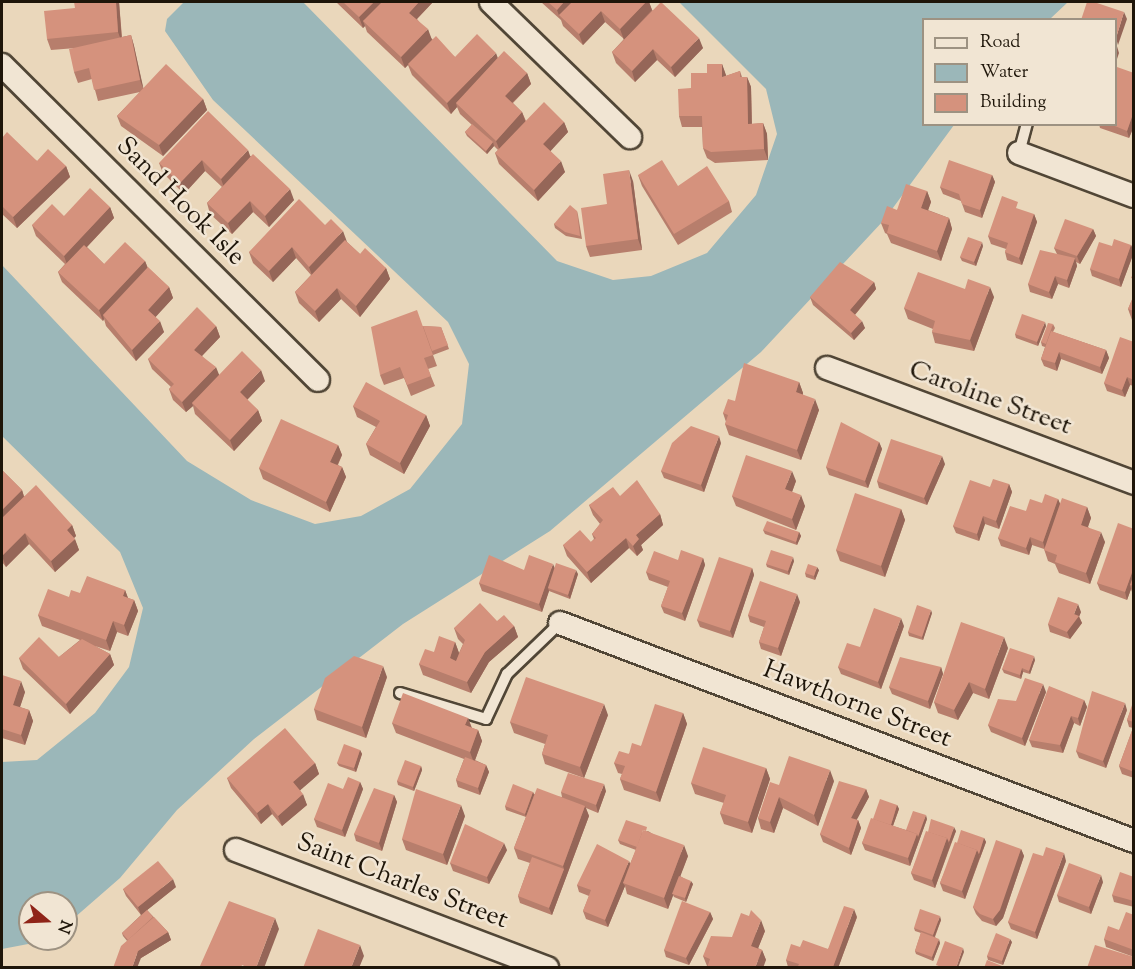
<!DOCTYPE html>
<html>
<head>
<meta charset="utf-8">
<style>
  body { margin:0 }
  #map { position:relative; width:1135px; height:969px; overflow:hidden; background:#ead7bb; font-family:"Sorts Mill Goudy",serif }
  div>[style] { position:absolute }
  .water>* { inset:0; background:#9bb7b9 }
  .roads { filter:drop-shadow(2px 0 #514636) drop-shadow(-2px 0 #514636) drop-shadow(0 2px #514636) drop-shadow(0 -2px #514636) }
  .lane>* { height:10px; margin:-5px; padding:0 5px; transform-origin:5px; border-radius:5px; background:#f1e5d3 }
  .street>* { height:22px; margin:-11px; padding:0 11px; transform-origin:11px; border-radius:11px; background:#f1e5d3 }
  .wall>* { inset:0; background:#b77e6c }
  .shaded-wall>* { inset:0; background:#956658 }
  .building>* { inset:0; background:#d5927d }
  span { translate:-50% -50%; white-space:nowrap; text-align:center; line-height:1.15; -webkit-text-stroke:5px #f1e5d3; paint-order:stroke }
  .street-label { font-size:26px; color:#1e1509 }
  .frame { position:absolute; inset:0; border:3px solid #1e1509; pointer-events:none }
  .legend { position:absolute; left:922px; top:18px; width:195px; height:108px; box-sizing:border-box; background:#f1e5d3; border:2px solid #9d9282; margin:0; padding:8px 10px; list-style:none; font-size:18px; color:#1e1509 }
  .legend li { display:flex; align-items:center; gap:12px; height:30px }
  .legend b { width:30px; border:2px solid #9d9282 }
  .north { position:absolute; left:18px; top:891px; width:60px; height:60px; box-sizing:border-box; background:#f1e5d3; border:2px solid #9d9282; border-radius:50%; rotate:109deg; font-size:16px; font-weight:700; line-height:24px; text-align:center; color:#1e1509 }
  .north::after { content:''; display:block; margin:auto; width:21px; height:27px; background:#8f2418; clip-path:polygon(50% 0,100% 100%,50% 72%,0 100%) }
</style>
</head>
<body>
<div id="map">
  <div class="water">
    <div style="clip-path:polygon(184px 2px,303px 2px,557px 261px,613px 280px,651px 276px,707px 253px,756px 195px,777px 134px,766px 89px,679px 2px,1068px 2px,1050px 19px,924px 20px,924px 124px,954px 125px,884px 220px,761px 352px,550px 531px,403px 624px,254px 739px,177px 810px,120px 878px,66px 925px,66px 903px,30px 903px,30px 939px,49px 940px,2px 949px,2px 762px,37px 760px,95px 713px,129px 667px,143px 608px,120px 552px,2px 436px,2px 265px,187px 461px,251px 500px,315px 524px,361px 516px,410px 489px,462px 424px,469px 364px,448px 322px,213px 100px,165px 31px,167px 19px)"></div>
  </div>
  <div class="roads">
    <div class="lane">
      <div style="left:1019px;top:153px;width:30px;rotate:-75deg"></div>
      <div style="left:400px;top:693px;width:90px;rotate:16.8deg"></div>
      <div style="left:486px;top:719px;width:50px;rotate:-65deg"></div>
      <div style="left:507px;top:674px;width:74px;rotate:-43.9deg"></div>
    </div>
    <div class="street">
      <div style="left:491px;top:2px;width:194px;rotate:44.2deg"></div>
      <div style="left:2px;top:65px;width:446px;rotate:44.9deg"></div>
      <div style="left:1019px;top:153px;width:123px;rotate:20.5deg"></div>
      <div style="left:827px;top:368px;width:328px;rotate:20.5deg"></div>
      <div style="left:560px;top:623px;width:614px;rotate:20.8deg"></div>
      <div style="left:236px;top:850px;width:333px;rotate:20.8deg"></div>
    </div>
  </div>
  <div class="wall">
    <div style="clip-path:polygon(119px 2px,122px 37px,131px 35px,134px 46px,143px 88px,203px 99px,207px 110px,163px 156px,121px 126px,117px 116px,140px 92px,98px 101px,92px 79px,78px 83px,74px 72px,76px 48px,51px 50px,47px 39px,75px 8px)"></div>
    <div style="clip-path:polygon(336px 2px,433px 2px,417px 19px,432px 39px,455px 57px,498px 58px,527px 73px,531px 84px,513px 103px,522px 112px,526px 121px,564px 122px,568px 132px,550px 151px,565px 172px,538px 201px,499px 164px,495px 153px,498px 150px,494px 146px,487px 154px,467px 136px,465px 132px,472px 125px,460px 114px,457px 107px,451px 114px,412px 75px,408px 65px,405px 68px,367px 32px,365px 26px,363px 28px)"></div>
    <div style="clip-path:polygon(541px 2px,649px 2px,652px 10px,703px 48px,675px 77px,657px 60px,635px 82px,616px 63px,612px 52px,624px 39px,605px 22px,583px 45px,563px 26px,561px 20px)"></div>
    <div style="clip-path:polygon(722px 64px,726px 76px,740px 71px,742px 77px,747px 77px,751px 87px,752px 124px,763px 123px,767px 134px,768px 160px,715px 163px,707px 158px,703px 148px,702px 127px,682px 127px,679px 116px,691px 88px,707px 73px)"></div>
    <div style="clip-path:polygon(1134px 73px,1134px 126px,1129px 138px,1100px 128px,1099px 124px,1116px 124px)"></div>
    <div style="clip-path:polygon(2px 138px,37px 161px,66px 166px,70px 177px,17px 228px,2px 214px)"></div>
    <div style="clip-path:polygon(251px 156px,294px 200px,269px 227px,253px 212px,232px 234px,210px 214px,207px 203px,222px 187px,205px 171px,184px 194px,163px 173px,159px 163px)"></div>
    <div style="clip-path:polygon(638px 175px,729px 201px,732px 212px,678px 245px,642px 186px)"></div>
    <div style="clip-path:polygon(992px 175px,995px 182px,982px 218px,965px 212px,961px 201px,943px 194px,940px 187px)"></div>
    <div style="clip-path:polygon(633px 181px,642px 250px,590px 257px,586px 246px,607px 204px)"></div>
    <div style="clip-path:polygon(927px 191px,931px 202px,928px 210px,949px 218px,952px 229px,941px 261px,891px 243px,887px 234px,885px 233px,881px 223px,897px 210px)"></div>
    <div style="clip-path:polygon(110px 207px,114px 218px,87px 247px,104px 264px,145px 261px,148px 268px,169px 287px,173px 298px,155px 317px,164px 332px,136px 361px,106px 326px,104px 319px,103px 321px,62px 282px,58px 272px,65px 264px,36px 236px,32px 225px,64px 216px)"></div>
    <div style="clip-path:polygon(577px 211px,578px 215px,582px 239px,566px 236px,555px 228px,554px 224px)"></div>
    <div style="clip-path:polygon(1034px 214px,1037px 222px,1022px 265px,1007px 260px,1005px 252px,1006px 249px,991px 244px,988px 236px)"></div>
    <div style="clip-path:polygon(325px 225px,347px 242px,360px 254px,386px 268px,390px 279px,360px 317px,341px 299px,319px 322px,299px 303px,295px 292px,311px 275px,296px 258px,273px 282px,253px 263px,249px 252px)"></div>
    <div style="clip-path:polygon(1093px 229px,1096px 236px,1080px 264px,1076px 262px,1077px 266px,1069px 288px,1058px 284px,1052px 299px,1030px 292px,1028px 284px,1057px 254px,1054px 248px)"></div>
    <div style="clip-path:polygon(1131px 245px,1134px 252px,1121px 287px,1092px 276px,1090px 269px)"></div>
    <div style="clip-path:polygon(983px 246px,976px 266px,962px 261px,960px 257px)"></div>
    <div style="clip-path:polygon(874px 282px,876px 289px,855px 315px,865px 328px,854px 340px,813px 305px,810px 297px)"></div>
    <div style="clip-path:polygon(965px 289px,994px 297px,974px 351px,935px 343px,932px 332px,933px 329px,908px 319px,904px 308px)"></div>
    <div style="clip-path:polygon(1134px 295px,1134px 320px,1132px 320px,1128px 309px)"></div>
    <div style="clip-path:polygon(1053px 324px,1055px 328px,1053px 332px,1106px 350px,1109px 358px,1102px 374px,1061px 359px,1057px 371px,1044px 366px,1041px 359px,1045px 347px,1042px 346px,1041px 342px)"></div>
    <div style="clip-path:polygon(216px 326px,220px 337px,202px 356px,219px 375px,265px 381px,247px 400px,258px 410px,262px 421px,234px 451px,195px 414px,193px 406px,186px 412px,173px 400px,169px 389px,171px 387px,152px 369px,148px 359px)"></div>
    <div style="clip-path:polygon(422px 326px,441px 327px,449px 349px,433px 355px,437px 366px,428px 369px,435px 386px,411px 396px,404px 378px,384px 385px,380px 375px)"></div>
    <div style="clip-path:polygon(1046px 326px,1038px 346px,1016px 338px,1015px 334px)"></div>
    <div style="clip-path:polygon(1134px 342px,1134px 386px,1130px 385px,1125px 397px,1107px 391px,1104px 383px)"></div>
    <div style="clip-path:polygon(799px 382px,803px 393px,803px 395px,819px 410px,801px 460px,729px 435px,725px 424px,726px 422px,723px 413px,735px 401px)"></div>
    <div style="clip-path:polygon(353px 406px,426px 415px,430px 426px,404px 474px,370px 455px,366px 444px,376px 427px,357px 417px)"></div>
    <div style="clip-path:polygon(879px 442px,882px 449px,868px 488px,829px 475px,826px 467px)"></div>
    <div style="clip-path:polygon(721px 443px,704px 492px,664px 478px,661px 471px)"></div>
    <div style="clip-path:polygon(338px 445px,342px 455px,338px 465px,342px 467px,346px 477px,330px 512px,263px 479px,259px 468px)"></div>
    <div style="clip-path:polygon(945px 464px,927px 505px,879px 488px,877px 481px)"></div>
    <div style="clip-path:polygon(2px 470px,22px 490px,24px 496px,72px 525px,76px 536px,74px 538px,79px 550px,55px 572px,29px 544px,6px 567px,2px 562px)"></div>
    <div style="clip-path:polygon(796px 481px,792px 492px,805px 506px,796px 530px,736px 506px,732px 496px)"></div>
    <div style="clip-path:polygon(1009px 484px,1012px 492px,999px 529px,985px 524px,979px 541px,956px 533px,953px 526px,990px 487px)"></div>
    <div style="clip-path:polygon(620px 496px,660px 514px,663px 525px,641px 545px,643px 550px,637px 556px,629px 548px,591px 583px,567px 556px,563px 545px,591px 542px,594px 539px,592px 534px,600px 524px,593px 515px,589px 505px)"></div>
    <div style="clip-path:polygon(1058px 499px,1060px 504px,1087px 507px,1091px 518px,1088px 527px,1105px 542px,1090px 584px,1059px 573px,1055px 564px,1048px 561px,1044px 549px,1032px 545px,1029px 555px,1001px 546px,998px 538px,1026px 511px,1042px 503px)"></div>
    <div style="clip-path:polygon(901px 509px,905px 520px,885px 577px,840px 561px,836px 550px)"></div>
    <div style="clip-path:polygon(1134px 529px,1134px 592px,1132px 592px,1131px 589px,1127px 600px,1100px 590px,1097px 583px)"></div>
    <div style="clip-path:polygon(763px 530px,799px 532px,801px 536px,797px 545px,765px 534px)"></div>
    <div style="clip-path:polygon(703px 558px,705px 565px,685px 621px,664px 613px,661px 606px,668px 587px,649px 580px,646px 572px,678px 560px)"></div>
    <div style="clip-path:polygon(794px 561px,789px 575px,767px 567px,766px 564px)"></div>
    <div style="clip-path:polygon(555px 568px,578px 574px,570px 599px,549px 591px,542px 612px,482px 591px,479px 583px,524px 570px)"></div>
    <div style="clip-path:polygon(752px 568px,754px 575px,733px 638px,700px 627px,697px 620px)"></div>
    <div style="clip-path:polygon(819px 570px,815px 580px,806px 577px,805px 573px)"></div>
    <div style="clip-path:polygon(125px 590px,128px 598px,134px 600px,138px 611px,128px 636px,117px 632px,110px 651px,95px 646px,110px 654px,114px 665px,70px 714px,23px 669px,19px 658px,59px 657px,80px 640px,42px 626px,38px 615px,69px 597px,80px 593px)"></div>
    <div style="clip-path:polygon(800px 602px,781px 656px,761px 649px,759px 642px,764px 627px,750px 622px,748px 615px)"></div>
    <div style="clip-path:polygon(1081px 612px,1079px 616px,1082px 623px,1070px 639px,1050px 632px,1048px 624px)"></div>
    <div style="clip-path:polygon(932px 613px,923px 640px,909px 636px,908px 632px)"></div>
    <div style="clip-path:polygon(497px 621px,514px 626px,518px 637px,489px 662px,471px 693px,423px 675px,419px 664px,434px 652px,455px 642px,459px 653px,463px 644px,458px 639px,454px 628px)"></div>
    <div style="clip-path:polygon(904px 626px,881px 689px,841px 674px,838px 667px)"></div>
    <div style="clip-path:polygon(1008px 648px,989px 699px,973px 693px,958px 720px,938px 713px,934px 702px)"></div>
    <div style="clip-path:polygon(1035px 660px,1030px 674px,1023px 672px,1021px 679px,1004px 673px,1002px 669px)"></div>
    <div style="clip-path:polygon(941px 667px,943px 674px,930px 709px,892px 694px,889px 687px)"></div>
    <div style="clip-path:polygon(2px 675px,25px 692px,20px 707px,29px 710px,33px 721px,25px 745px,2px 738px)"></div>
    <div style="clip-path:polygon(387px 677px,366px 738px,317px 720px,314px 709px)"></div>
    <div style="clip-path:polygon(1046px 692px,1025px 746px,991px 732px,988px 725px,1016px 701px)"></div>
    <div style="clip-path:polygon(1084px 700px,1087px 707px,1080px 726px,1074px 723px,1063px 753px,1032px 747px,1029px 740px)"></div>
    <div style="clip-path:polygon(1134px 702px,1134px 778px,1122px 774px,1119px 766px,1133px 728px,1129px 727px,1127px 720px)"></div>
    <div style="clip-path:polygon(1127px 710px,1106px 768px,1079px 758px,1076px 751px)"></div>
    <div style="clip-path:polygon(683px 713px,687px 724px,660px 802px,624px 790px,620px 779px,622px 774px,618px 773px,614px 763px,641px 746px)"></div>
    <div style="clip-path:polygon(608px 715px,584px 778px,545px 764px,542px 754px,545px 744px,514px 733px,510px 722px)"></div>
    <div style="clip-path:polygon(468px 718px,472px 728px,478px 730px,482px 741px,475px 760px,486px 765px,489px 772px,480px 795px,458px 787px,456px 780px,464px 759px,396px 733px,392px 723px)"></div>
    <div style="clip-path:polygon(360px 750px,362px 754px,356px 772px,339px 766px,337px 763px)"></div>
    <div style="clip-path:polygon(315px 763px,319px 774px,300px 790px,307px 805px,282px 826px,272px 814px,261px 824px,231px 788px,227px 778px)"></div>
    <div style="clip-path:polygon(421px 766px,422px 770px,414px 791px,398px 785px,397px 781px)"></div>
    <div style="clip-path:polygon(766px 768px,770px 779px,752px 833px,724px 824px,720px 813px,724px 803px,695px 794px,691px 783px)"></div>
    <div style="clip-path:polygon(834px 781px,818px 826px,783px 808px,774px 833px,761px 829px,758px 818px,779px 785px)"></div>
    <div style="clip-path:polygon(360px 782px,363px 789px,345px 837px,317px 827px,314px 819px,343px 789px)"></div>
    <div style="clip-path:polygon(866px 789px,869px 797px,856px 820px,858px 820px,861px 828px,851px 855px,823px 842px,820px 834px)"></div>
    <div style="clip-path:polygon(606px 791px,598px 813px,586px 808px,589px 816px,552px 915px,520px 903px,518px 896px,530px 863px,518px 859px,514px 848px,526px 817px,506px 810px,505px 806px,533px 792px,534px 794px,562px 797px,561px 792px)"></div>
    <div style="clip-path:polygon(394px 795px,397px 802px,382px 851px,356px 841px,354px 834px)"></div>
    <div style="clip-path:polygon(897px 805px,899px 809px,893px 826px,906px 830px,927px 819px,910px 866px,865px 850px,862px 843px,873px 819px)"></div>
    <div style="clip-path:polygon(465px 816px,447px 865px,406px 850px,402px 839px)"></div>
    <div style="clip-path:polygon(648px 831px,688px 856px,680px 876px,693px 884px,686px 902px,674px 897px,673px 895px,668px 909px,627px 894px,625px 886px,608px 927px,586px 919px,583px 911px,589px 896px,579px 892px,577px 885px,630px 864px,636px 850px,620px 844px,618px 840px)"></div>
    <div style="clip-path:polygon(956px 831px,935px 888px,914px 880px,911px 873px,928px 832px)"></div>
    <div style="clip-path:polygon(984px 838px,986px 842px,965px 899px,943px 891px,940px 883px,957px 843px)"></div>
    <div style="clip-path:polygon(1021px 849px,1024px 856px,1003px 918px,996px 926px,982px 921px,976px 914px,973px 907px)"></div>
    <div style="clip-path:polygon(507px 850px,489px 884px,453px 871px,450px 863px)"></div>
    <div style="clip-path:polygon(1066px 861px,1037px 939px,1011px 929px,1008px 922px)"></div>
    <div style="clip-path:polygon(1134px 877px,1134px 907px,1114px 902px,1112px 895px)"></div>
    <div style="clip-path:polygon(1103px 882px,1091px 914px,1059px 902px,1057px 895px)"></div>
    <div style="clip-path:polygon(176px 887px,147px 910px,168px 932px,171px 940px,141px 958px,123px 936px,122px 933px,141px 915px,126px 896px,123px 889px)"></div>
    <div style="clip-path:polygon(710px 912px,713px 919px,689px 965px,666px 957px,664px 950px)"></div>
    <div style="clip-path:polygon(1134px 915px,1134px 957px,1106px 947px,1104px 939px,1119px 930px)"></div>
    <div style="clip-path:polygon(857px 917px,838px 968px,788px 967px,786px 960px,800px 947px,828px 949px)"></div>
    <div style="clip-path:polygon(941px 920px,935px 937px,940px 943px,933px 961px,916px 954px,915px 951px,921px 933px,915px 931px,914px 928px)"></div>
    <div style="clip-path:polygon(765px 931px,758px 948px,762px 950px,766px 960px,707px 966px,703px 956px,732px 937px)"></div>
    <div style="clip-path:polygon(1012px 942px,1003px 965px,988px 960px,987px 956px)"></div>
  </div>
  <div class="shaded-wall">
    <div style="clip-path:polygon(116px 2px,119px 2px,122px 43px,118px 32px)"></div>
    <div style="clip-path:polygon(374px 2px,388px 2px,363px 21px,365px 26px,363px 28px,359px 17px)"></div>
    <div style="clip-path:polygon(419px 2px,433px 2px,413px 23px,409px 13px)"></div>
    <div style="clip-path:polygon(564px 2px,578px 2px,559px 15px,561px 21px,557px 10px)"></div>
    <div style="clip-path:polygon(646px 2px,649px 2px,652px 10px,624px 40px,620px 29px)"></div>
    <div style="clip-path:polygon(601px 11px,605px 22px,583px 45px,579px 34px)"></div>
    <div style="clip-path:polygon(1124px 12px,1127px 19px,1118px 45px,1116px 38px)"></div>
    <div style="clip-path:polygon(428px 29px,432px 40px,405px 68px,401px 57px)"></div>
    <div style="clip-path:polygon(131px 35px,134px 46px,144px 91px,140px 80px)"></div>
    <div style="clip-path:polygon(699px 38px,703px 48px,675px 77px,671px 67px)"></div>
    <div style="clip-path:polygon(1116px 43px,1119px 53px,1116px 62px)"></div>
    <div style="clip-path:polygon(653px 49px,657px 60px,635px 82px,632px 71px)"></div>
    <div style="clip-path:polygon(496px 53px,500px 64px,456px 103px,457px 107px,451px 114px,447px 103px)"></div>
    <div style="clip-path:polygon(722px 64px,726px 75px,726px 88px,722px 77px)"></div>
    <div style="clip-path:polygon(527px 73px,531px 84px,509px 106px,505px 96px)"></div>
    <div style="clip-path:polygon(747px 77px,751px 87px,752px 135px,748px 124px)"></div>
    <div style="clip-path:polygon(203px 99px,207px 110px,163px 156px,159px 145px)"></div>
    <div style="clip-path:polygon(1134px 111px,1134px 126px,1129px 138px,1127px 131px)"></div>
    <div style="clip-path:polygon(522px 112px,526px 123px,500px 151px,496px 141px)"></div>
    <div style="clip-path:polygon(564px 122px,568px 132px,547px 155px,543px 144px)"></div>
    <div style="clip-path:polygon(763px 123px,767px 134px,768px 160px,764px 149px)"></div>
    <div style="clip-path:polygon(493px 142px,494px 146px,487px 154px,486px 151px)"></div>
    <div style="clip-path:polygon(248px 150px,252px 161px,225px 190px,221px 179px)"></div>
    <div style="clip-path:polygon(202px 160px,205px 171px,184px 194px,180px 183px)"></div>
    <div style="clip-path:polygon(561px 161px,565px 172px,538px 201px,534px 190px)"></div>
    <div style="clip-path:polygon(66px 166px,70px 177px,17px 228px,13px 217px)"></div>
    <div style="clip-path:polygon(629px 170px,633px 181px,642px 250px,638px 239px)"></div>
    <div style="clip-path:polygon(992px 175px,995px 182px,982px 218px,980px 210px)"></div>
    <div style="clip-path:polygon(290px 189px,294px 200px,269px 227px,265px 216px)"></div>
    <div style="clip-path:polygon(927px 191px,931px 202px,925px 219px,921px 208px)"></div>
    <div style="clip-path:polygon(250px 201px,253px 212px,232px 234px,228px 223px)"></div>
    <div style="clip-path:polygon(110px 207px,114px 218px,68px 267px,64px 256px)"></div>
    <div style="clip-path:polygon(1034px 214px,1037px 222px,1022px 265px,1019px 258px)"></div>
    <div style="clip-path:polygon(949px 218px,952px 229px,941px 261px,937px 251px)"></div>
    <div style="clip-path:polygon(1093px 229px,1096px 236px,1080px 264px,1077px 256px)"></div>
    <div style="clip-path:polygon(343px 231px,347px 242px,313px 278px,309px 267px)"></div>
    <div style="clip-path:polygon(982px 242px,983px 246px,976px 266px,974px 262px)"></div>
    <div style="clip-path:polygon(1131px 245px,1134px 252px,1121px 287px,1119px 279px)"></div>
    <div style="clip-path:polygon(292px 247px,296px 258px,273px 282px,269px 271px)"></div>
    <div style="clip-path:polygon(1075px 258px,1077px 266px,1069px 288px,1067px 280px)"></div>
    <div style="clip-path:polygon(145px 261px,149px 272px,103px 315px,104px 319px,103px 321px,99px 310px)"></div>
    <div style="clip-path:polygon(386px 268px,390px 279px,360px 317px,356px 306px)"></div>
    <div style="clip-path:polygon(1055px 276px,1058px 284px,1052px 299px,1049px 292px)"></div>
    <div style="clip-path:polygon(874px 282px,876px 289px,852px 318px,850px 310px)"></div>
    <div style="clip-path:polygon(169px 287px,173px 298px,152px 321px,148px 310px)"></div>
    <div style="clip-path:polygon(990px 287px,994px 297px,974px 351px,970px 340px)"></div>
    <div style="clip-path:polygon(337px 288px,341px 299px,319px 322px,315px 311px)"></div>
    <div style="clip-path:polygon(160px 321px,164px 332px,136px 361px,132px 350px)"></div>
    <div style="clip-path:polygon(862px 321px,865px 328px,854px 340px,851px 333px)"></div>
    <div style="clip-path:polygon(1045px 322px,1046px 326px,1038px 346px,1037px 342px)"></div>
    <div style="clip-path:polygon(216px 326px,220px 337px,198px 360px,194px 350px)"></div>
    <div style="clip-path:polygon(1106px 350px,1109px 358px,1102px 374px,1100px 367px)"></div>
    <div style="clip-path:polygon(1059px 352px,1061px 359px,1057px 371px,1055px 363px)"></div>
    <div style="clip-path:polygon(216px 367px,220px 377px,192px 403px,193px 406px,186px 412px,182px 402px)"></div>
    <div style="clip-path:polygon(261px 370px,265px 381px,244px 403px,240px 392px)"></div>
    <div style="clip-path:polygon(1127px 377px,1130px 385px,1125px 397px,1122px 390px)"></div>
    <div style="clip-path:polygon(799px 382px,803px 393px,800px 403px,796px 392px)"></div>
    <div style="clip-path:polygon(815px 399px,819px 410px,801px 460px,797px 450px)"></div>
    <div style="clip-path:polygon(258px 410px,262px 421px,234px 451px,230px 440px)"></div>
    <div style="clip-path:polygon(426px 415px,430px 426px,404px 474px,400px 463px)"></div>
    <div style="clip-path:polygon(719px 436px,721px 443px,704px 492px,701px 485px)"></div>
    <div style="clip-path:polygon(879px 442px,882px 449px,868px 488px,865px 481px)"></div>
    <div style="clip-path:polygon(338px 445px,342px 455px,334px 472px,330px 462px)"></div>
    <div style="clip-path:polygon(942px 456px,945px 464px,927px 505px,924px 498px)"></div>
    <div style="clip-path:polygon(342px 467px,346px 477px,330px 512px,326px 502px)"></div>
    <div style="clip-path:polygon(792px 471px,796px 481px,789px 500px,785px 489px)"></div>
    <div style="clip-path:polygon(1009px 484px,1012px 492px,999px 529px,996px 521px)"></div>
    <div style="clip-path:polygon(22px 490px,25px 501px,2px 525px,2px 510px)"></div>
    <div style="clip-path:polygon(801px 495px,805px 506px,796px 530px,792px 519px)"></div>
    <div style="clip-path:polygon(1058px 499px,1061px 506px,1045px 549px,1043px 542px)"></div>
    <div style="clip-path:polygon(1087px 507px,1091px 518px,1085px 535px,1081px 525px)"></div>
    <div style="clip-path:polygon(901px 509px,905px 520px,885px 577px,881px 566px)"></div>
    <div style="clip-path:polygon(660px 514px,663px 525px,641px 545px,643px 550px,637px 556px,633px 546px,636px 535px)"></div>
    <div style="clip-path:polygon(983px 516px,985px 524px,979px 541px,977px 534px)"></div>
    <div style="clip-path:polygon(72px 525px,76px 536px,71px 541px,67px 530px)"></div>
    <div style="clip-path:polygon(799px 532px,801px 536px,797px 545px,796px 542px)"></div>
    <div style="clip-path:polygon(1101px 532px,1105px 542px,1090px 584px,1086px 573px)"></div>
    <div style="clip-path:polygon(25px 533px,29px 544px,6px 567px,2px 556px)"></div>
    <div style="clip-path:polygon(1030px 537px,1032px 545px,1029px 555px,1026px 548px)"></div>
    <div style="clip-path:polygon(626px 538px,629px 548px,591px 583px,587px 572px)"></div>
    <div style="clip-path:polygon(75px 539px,79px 550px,55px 572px,51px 561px)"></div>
    <div style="clip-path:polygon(793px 557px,794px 561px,789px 575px,788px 571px)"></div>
    <div style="clip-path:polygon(703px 558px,705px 565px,685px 621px,682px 613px)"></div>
    <div style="clip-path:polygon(553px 564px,556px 571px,548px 588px,549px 591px,542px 612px,539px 604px)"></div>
    <div style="clip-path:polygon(817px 567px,819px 570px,815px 580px,814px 576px)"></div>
    <div style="clip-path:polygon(1134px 567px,1134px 582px,1130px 585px,1131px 589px,1127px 600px,1125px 592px)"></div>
    <div style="clip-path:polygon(752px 568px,754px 575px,733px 638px,730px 631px)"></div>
    <div style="clip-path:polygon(576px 570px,578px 574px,570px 599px,568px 595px)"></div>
    <div style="clip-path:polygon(125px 590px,129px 601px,123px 596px)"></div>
    <div style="clip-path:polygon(797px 594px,800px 602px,781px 656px,778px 648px)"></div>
    <div style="clip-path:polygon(134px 600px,138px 611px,128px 636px,124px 625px)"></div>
    <div style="clip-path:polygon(1078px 604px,1081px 612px,1079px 617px,1082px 623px,1070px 639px,1067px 632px)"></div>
    <div style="clip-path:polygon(931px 610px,932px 613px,923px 640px,922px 637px)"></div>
    <div style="clip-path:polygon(901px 618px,904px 626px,881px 689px,878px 682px)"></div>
    <div style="clip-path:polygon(113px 621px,117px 632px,110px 651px,106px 640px)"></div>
    <div style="clip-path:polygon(514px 626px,518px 637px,489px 662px,471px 693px,467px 682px,485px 652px)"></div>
    <div style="clip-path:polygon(1004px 637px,1008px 648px,989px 699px,985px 689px)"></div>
    <div style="clip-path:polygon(455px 642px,459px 653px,454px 669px,450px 658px)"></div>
    <div style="clip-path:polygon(110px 654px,114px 665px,70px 714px,66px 704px)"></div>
    <div style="clip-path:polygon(1034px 656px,1035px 660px,1030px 674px,1029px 671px)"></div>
    <div style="clip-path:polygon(383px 666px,387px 677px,366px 738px,362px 727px)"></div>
    <div style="clip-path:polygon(941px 667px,943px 674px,930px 709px,928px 701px)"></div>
    <div style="clip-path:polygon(1022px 668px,1023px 672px,1021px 679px,1020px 675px)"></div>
    <div style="clip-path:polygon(21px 681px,25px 692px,17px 716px,13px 705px)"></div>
    <div style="clip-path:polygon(969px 682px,973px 693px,958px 720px,954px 710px)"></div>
    <div style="clip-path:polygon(1043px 684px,1046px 692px,1025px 746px,1022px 738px)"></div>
    <div style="clip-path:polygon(1084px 700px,1087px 707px,1080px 726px,1078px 718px)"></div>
    <div style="clip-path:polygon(1125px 703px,1127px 710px,1106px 768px,1103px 761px)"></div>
    <div style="clip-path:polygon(604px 704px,608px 715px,584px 778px,580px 767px)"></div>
    <div style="clip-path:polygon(29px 710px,33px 721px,25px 745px,21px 735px)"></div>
    <div style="clip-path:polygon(683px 713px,687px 724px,660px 802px,656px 792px)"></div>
    <div style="clip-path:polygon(1071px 716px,1074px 723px,1063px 753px,1060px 745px)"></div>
    <div style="clip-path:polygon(468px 718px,472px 729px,465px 725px)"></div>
    <div style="clip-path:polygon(478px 730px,482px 741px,474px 763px,470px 752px)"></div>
    <div style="clip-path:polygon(360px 750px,362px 754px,356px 772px,354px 768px)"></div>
    <div style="clip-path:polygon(315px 763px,319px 774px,297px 793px,293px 782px)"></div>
    <div style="clip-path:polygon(486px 765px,489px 772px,480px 795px,478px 788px)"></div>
    <div style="clip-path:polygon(421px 766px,422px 770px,414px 791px,413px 787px)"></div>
    <div style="clip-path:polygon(766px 768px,770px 779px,752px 833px,748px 822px)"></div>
    <div style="clip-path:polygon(830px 770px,834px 781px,818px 826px,814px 815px)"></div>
    <div style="clip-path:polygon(360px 782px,363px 789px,345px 837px,342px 830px)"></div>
    <div style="clip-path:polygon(604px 784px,606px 791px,598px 813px,596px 805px)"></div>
    <div style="clip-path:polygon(866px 789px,869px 797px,854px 825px,851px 818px)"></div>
    <div style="clip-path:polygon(533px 792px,534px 795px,526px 817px,525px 814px)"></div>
    <div style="clip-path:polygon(303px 794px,307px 805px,282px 826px,278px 816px)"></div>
    <div style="clip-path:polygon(394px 795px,397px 802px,382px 851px,379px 843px)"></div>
    <div style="clip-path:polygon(779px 797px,783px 808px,774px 833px,770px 822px)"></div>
    <div style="clip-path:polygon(268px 804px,272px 814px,261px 824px,257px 813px)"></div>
    <div style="clip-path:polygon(461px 805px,465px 816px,447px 865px,443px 854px)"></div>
    <div style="clip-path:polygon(897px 805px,899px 809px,891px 831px,890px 828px)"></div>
    <div style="clip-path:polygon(585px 806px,589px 816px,552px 915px,549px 908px,564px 869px,563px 866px)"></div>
    <div style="clip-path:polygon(926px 815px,927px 819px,910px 866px,908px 858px,917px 834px)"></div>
    <div style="clip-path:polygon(858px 820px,861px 828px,851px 855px,849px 848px)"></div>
    <div style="clip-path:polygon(954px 827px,956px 831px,950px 846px,949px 842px)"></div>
    <div style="clip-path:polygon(947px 838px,950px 846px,935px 888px,932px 880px)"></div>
    <div style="clip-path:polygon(984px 838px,986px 842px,980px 858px,979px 854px)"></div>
    <div style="clip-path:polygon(504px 843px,507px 850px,489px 884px,487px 877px)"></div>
    <div style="clip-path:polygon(684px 845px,688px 856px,668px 909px,664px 898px)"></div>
    <div style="clip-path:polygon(1021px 849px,1024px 856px,1003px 918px,996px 926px,993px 919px)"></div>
    <div style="clip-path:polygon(977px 850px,980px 857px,965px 899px,962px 891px)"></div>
    <div style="clip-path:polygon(1064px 853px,1066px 861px,1037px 939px,1035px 932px)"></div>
    <div style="clip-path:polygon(629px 861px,632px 868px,623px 883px,625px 886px,608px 927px,605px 920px)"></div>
    <div style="clip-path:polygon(1101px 875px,1103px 882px,1091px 914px,1089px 907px)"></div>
    <div style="clip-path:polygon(173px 879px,176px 887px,141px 915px,138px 907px)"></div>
    <div style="clip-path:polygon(691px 881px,693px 884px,686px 902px,685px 898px)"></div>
    <div style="clip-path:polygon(854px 909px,857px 917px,838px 968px,833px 967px)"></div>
    <div style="clip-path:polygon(710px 912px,713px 919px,689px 965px,686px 958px)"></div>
    <div style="clip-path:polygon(940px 916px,941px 920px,934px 938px,933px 935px)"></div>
    <div style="clip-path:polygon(275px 918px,279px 929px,264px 968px,256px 968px)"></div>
    <div style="clip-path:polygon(761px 920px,765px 931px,755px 956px,751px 946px)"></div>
    <div style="clip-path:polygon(168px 932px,171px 940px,141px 958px,137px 968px,132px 968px,138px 951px)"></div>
    <div style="clip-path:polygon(939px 939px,940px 943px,933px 961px,932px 957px)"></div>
    <div style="clip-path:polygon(1010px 939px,1012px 942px,1003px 965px,1002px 961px)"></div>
    <div style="clip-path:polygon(360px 945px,364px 956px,359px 968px,351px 968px)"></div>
    <div style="clip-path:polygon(963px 948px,964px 952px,958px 968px,956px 968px)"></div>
    <div style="clip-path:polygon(762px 950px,766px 960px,763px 968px,755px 968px)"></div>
  </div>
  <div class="building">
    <div style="clip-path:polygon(74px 2px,116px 2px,118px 32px,47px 39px,44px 11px,75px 8px)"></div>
    <div style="clip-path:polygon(343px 2px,374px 2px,359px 17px)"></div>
    <div style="clip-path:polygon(382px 2px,419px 2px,409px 13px,428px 29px,401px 57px,363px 21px)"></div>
    <div style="clip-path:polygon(548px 2px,564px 2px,557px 10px)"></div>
    <div style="clip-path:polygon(572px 2px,646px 2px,620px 29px,601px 11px,579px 34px,559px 15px)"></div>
    <div style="clip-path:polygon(661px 2px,699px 38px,671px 67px,653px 49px,632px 71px,612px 52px)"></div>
    <div style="clip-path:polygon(1087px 2px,1094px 2px,1124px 12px,1116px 38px,1116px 20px,1081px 20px)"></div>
    <div style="clip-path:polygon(477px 34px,496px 53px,447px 103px,408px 64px,436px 36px,455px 57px)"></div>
    <div style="clip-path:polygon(131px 35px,140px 80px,94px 90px,89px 68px,74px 72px,69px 49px)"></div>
    <div style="clip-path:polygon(504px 51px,527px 73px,505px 96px,522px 112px,496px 141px,456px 103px)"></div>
    <div style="clip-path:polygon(166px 64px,203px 99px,159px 145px,117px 116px)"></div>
    <div style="clip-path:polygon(707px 64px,722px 64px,722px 77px,740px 71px,740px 77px,747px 77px,748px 124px,763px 123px,764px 149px,711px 152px,703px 148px,702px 116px,679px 116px,678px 89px,691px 88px,691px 73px,707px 73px)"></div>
    <div style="clip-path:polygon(1117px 67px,1134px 73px,1134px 111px,1127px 131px,1110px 124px,1116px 124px,1116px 70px)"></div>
    <div style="clip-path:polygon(544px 102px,564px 122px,543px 144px,561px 161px,534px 190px,495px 153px)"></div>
    <div style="clip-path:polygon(208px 111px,248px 150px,221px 179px,202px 160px,180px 183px,159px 163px)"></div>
    <div style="clip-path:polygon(472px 124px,493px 142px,486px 151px,465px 132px)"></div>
    <div style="clip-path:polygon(7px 132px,37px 161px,48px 149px,66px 166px,13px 217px,2px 206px,2px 138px)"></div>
    <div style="clip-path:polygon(253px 154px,290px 189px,265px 216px,250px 201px,228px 223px,207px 203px)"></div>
    <div style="clip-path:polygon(662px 160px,678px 186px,707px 166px,729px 201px,674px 234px,638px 175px)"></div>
    <div style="clip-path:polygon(949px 160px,992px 175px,980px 210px,962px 204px,959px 194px,940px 187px)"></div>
    <div style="clip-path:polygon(629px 170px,638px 239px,586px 246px,581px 208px,607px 204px,603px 174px)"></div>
    <div style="clip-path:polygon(906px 184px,927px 191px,921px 208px,949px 218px,937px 251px,887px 233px,889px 225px,881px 223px,887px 206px,897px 210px)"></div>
    <div style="clip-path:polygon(90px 188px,110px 207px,64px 256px,32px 225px,52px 204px,64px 216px)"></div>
    <div style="clip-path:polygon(1002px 196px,1018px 202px,1016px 208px,1034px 214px,1019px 258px,1005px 252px,1008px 243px,988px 236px)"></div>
    <div style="clip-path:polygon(299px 199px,325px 225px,331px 219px,343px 231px,309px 267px,292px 247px,269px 271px,249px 252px)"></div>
    <div style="clip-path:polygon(570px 205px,577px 211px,580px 236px,565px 232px,554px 224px)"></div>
    <div style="clip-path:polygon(1065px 219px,1093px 229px,1077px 256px,1054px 248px)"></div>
    <div style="clip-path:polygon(968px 237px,982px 242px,974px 262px,960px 257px)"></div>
    <div style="clip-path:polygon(1114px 239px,1131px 245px,1119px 279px,1090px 269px,1099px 242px,1112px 246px)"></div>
    <div style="clip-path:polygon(345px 240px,360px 254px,365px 248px,386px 268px,356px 306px,337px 288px,315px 311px,295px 292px)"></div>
    <div style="clip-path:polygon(125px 242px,145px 261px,99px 310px,58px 272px,84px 245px,104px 264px)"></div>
    <div style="clip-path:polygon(1040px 250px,1075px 258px,1067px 280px,1055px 276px,1049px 292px,1028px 284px)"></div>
    <div style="clip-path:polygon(840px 262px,874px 282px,850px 310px,862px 321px,851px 333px,810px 297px)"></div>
    <div style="clip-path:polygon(148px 267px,169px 287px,148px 310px,160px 321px,132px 350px,103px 315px)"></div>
    <div style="clip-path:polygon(1134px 271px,1134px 279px,1131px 278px)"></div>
    <div style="clip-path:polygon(918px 272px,965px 289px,968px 279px,990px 287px,970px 340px,932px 332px,935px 321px,904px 308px)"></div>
    <div style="clip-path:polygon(1134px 295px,1134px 311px,1128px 309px)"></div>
    <div style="clip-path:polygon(197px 307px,216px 326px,194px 350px,216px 367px,182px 402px,169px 389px,174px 384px,148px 359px)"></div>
    <div style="clip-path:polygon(417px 310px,433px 355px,424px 358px,431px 376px,407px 385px,400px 367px,380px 375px,371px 327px)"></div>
    <div style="clip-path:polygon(1022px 314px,1045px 322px,1037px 342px,1015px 334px)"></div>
    <div style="clip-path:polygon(1048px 323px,1053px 324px,1046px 344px,1041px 342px)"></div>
    <div style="clip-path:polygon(423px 326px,441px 327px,448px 345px,432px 351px)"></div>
    <div style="clip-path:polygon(1051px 331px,1106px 350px,1100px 367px,1059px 352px,1055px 363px,1041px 359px)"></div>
    <div style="clip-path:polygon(1120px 337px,1134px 342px,1134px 380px,1127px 377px,1122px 390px,1104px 383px)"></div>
    <div style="clip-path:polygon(242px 351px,261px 370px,240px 392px,258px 410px,230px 440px,192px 403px)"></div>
    <div style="clip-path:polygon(744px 363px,799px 382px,796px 392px,815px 399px,797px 450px,725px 424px,728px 415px,723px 413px,728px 399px,735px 401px)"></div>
    <div style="clip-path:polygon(366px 382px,426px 415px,400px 463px,366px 444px,380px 421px,353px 406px)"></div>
    <div style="clip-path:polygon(281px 419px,338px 445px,330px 462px,342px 467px,326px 502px,259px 468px)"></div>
    <div style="clip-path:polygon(841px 422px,879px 442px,865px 481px,826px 467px)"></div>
    <div style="clip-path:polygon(691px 426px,719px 436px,701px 485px,661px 471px,672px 443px)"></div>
    <div style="clip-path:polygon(891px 439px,942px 456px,924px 498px,877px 481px)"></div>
    <div style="clip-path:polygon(746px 455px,792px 471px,785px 489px,801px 495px,792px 519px,732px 496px)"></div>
    <div style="clip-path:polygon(2px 470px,22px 490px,2px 510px)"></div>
    <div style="clip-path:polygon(993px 479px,1009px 484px,996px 521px,983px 516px,977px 534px,953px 526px,970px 480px,990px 487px)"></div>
    <div style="clip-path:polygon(637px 480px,660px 514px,636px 535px,639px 539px,633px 546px,626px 538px,587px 572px,563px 545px,580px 530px,591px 542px,596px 538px,592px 534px,603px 520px,589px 505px,613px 487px,620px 496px)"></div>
    <div style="clip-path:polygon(36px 485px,72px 525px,67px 530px,75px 539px,51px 561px,25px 533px,2px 556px,2px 518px)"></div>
    <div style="clip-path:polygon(855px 493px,901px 509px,881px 566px,836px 550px)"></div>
    <div style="clip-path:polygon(1045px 494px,1058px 499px,1043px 542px,1030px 537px,1026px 548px,998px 538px,1010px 506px,1026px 511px,1030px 499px,1042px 503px)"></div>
    <div style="clip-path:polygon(1062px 498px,1087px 507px,1081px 525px,1101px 532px,1086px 573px,1055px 562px,1057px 555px,1044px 550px)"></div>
    <div style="clip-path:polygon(767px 521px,799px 532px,796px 542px,763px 530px)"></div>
    <div style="clip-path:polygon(1118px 523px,1134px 529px,1134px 567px,1125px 592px,1097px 583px)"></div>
    <div style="clip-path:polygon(681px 550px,703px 558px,682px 613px,661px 606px,670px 581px,646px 572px,654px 551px,678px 560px)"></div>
    <div style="clip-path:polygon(771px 550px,793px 557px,788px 571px,766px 564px)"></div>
    <div style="clip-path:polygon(489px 555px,524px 570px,529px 555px,553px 564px,539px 604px,479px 583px)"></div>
    <div style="clip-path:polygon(719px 557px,752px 568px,730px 631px,697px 620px)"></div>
    <div style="clip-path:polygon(556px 563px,576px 570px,568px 595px,548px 588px)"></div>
    <div style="clip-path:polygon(808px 564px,817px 567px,814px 576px,805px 573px)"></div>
    <div style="clip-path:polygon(1134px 574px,1134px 586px,1130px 585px)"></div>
    <div style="clip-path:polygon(87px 576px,125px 590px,123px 596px,134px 600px,124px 625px,113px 621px,106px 640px,38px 615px,48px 589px,69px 597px,71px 590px,80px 593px)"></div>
    <div style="clip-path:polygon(760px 581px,797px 594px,778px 648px,759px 642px,766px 621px,748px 615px)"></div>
    <div style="clip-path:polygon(1058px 597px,1078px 604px,1074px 614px,1079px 616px,1067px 632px,1048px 624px)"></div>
    <div style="clip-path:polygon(480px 603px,497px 621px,504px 615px,514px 626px,485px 652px,467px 682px,419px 664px,425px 649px,434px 652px,439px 636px,455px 642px,450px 658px,456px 661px,465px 640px,454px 628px)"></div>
    <div style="clip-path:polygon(917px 605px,931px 610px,922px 637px,908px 632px)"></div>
    <div style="clip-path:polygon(874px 608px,901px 618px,878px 682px,838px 667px,847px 643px,860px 647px)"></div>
    <div style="clip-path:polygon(961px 622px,1004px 637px,985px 689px,969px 682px,954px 710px,934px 702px)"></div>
    <div style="clip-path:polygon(39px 637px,59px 657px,82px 639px,110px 654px,66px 704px,19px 658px)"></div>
    <div style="clip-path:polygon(1010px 648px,1034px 656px,1029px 671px,1022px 668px,1020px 675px,1002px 669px)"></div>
    <div style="clip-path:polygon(354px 656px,383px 666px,362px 727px,314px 709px,325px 678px)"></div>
    <div style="clip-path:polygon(900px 657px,941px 667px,928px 701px,889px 687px)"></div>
    <div style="clip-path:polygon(2px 675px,21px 681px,13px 705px,29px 710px,21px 735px,2px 729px)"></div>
    <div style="clip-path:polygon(526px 677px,604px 704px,580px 767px,542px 754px,548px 735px,510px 722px)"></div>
    <div style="clip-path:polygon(1025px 678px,1043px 684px,1022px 738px,988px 725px,998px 699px,1016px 701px)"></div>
    <div style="clip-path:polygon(1049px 686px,1084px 700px,1078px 718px,1071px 716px,1060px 745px,1029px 740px)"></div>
    <div style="clip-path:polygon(1092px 691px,1125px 703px,1103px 761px,1076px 751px)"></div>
    <div style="clip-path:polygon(403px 693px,468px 718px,465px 725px,478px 730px,470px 752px,392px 723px)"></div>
    <div style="clip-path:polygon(1133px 702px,1134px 702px,1134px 722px,1127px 720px)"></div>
    <div style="clip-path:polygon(655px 704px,683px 713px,656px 792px,620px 779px,625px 766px,614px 763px,619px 751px,629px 754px,632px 743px,641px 746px)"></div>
    <div style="clip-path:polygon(1134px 725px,1134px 772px,1119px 766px)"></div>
    <div style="clip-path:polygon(285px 728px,315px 763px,293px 782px,303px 794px,278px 816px,268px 804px,257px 813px,227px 778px)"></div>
    <div style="clip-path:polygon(344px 744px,360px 750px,354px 768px,337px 763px)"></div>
    <div style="clip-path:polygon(703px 747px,766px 768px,748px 822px,720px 813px,726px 795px,691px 783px)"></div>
    <div style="clip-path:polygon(789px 756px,830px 770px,814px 815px,779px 797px,770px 822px,758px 818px,770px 782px,779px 785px)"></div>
    <div style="clip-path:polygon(465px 757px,486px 765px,478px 788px,456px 780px)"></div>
    <div style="clip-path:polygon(405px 760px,421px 766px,413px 787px,397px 781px)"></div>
    <div style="clip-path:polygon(568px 773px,604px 784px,596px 805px,561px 792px)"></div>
    <div style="clip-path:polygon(348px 777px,360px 782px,342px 830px,314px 819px,328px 783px,343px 789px)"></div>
    <div style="clip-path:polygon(839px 781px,866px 789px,851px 818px,858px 820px,849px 848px,820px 834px)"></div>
    <div style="clip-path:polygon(513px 784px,533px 792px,525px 814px,505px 806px)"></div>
    <div style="clip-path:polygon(374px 788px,394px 795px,379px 843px,354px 834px)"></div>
    <div style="clip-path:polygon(537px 788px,585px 806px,563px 866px,514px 848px)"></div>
    <div style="clip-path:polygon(416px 789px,461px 805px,443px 854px,402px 839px)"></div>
    <div style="clip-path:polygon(880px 799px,897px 805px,891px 825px,873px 819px)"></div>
    <div style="clip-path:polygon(913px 811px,926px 815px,918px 837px,917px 834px,906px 830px)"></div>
    <div style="clip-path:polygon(871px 818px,917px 834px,908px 858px,862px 843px)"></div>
    <div style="clip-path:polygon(931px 819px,954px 827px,949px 842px,947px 838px,928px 832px)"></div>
    <div style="clip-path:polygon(626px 820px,647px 827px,646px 831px,643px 830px,637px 847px,618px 840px)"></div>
    <div style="clip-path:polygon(465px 824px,504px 843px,487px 877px,450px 863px)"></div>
    <div style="clip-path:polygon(643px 830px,684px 845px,664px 898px,623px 883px)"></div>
    <div style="clip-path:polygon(961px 830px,984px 838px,979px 854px,977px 850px,957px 843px)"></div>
    <div style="clip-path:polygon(926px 831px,947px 838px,932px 880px,911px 873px)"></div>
    <div style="clip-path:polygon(996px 840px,1021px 849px,1000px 910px,993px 919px,980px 914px,973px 907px)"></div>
    <div style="clip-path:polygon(955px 842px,977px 850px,962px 891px,940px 883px)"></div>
    <div style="clip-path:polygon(597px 844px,629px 861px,605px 920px,583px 911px,591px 890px,577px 885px)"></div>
    <div style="clip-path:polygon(1046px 847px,1064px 853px,1035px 932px,1008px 922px,1033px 853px,1043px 856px)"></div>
    <div style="clip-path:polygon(532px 857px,564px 869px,549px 908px,518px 896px)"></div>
    <div style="clip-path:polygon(158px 861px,173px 879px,138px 907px,123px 889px)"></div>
    <div style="clip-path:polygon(1069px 863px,1101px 875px,1089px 907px,1057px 895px)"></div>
    <div style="clip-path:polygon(1120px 872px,1134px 877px,1134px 901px,1112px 895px)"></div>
    <div style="clip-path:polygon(679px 876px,691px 881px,685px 898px,672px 894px)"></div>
    <div style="clip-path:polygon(229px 901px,275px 918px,256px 968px,249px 968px,242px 965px,241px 968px,203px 968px,200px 966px)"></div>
    <div style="clip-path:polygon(682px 901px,710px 912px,686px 958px,664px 950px)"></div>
    <div style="clip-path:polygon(844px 906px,854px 909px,833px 967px,797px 968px,799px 964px,786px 960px,791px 944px,800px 947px,803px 940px,828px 949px)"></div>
    <div style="clip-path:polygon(920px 909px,940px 916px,933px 935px,914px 928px)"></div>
    <div style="clip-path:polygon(147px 910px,153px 917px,128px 940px,122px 933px)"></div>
    <div style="clip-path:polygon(751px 910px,761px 920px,751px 946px,762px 950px,755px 968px,707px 968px,710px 959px,703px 956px,711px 936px,732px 937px,741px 913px,749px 916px)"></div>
    <div style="clip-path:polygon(1126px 912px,1134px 915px,1134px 950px,1104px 939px,1108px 926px,1119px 930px)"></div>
    <div style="clip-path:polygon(154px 917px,168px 932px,138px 951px,132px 968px,113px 968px,121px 946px)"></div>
    <div style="clip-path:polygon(318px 929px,360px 945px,351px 968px,303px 968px)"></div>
    <div style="clip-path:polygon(921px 932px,939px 939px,932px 957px,915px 951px)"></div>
    <div style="clip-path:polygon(996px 933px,1010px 939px,1002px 961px,987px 956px)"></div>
    <div style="clip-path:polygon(945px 941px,963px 948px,956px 968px,944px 968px,936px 965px)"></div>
    <div style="clip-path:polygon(1095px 945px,1134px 957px,1134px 968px,1087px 968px)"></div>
    <div style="clip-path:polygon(987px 960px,1002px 966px,1002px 968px,984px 968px)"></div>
  </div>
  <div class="street-label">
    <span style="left:180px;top:202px;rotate:45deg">Sand Hook Isle</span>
    <span style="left:990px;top:399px;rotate:20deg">Caroline Street</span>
    <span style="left:857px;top:705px;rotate:21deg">Hawthorne Street</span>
    <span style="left:402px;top:882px;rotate:21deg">Saint Charles Street</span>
  </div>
  <div class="frame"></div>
  <ul class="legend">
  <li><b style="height:8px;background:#f1e5d3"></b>Road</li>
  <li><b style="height:16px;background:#9bb7b9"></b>Water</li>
  <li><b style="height:16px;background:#d5927d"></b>Building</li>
  </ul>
  <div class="north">N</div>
</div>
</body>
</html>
